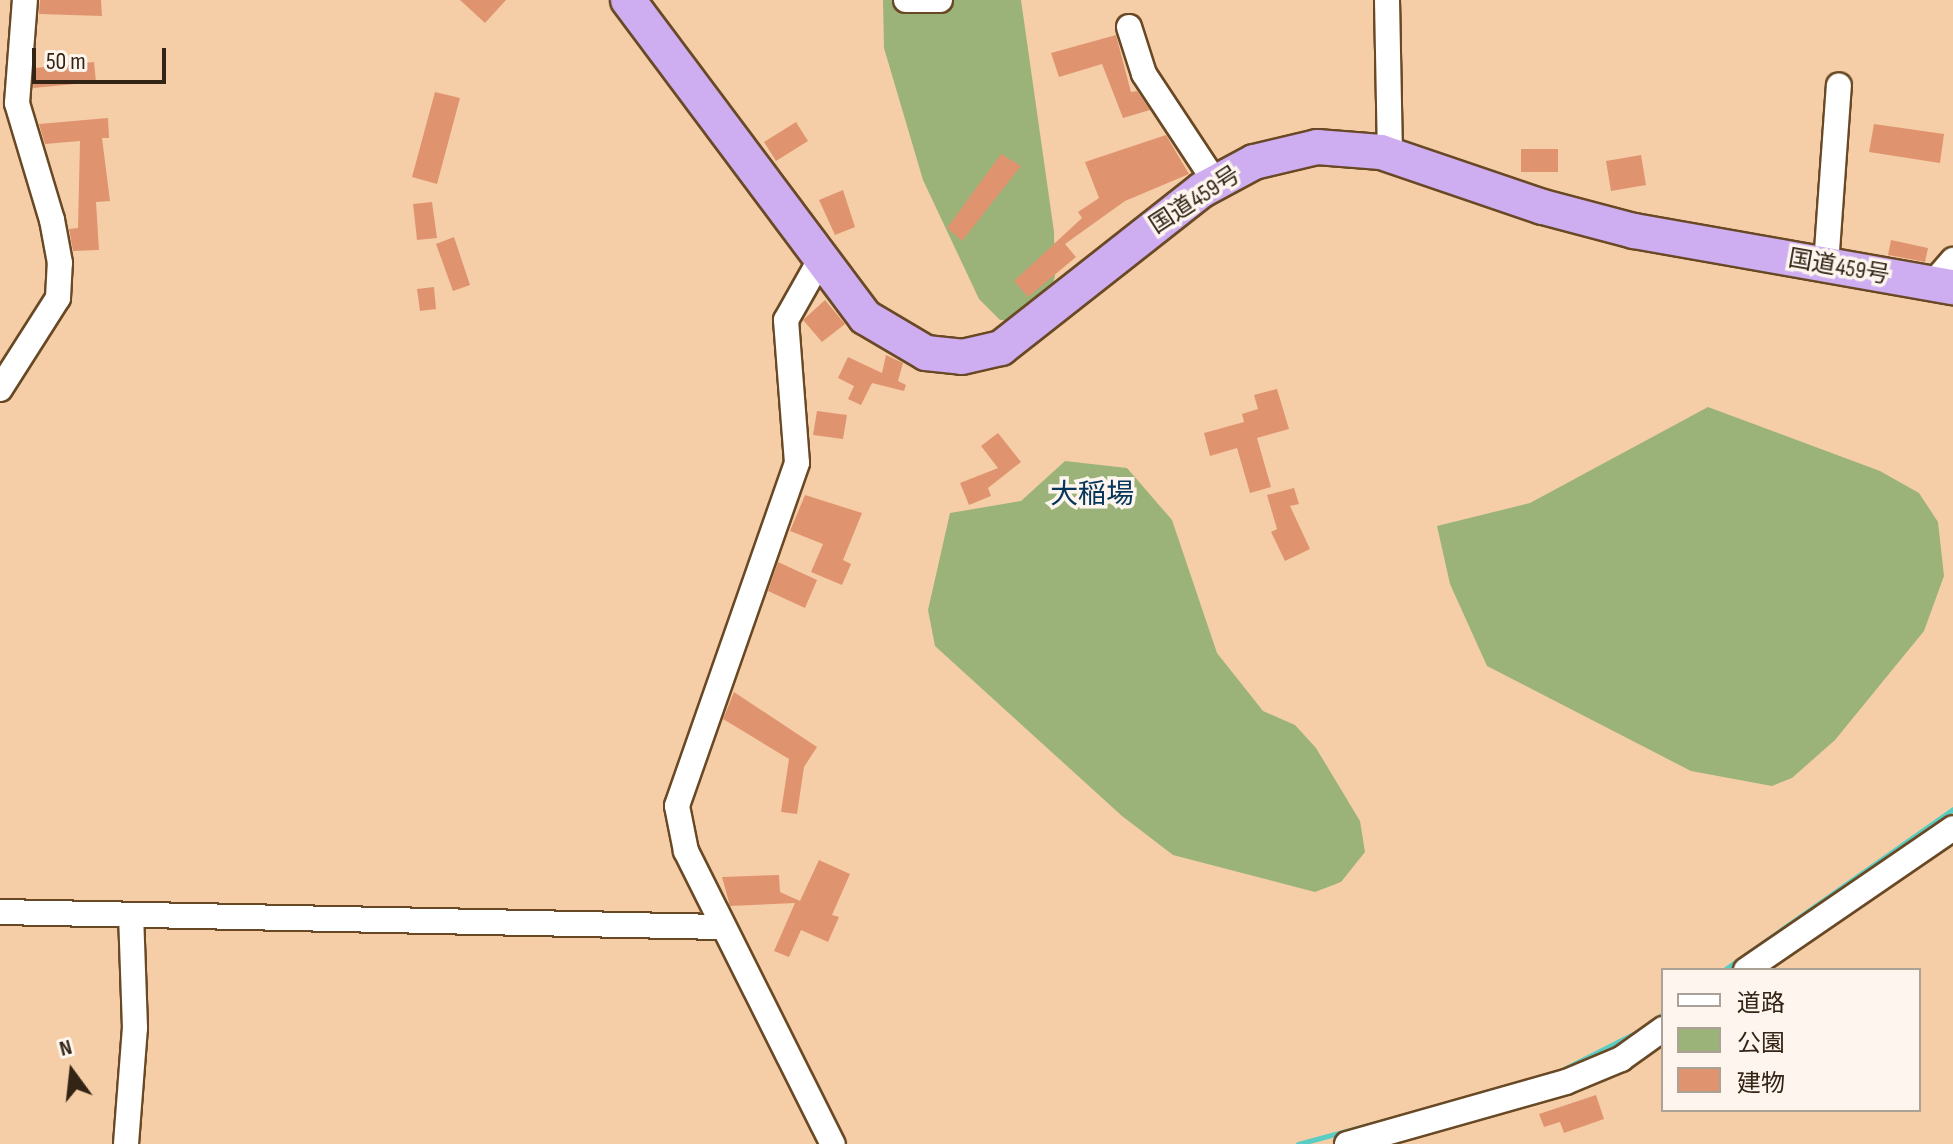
<!DOCTYPE html>
<html>
<head>
<meta charset="utf-8">
<style>
  body { margin:0 }
  #map { position:relative; width:1953px; height:1144px; overflow:hidden; background:#f5cea7; font-family:"Sofia Sans Condensed","Noto Sans JP",sans-serif }
  div>[style] { position:absolute }
  .green>* { inset:0; background:#9bb379 }
  .stream>* { height:5px; margin:-2.5px; padding:0 2.5px; transform-origin:2.5px; border-radius:2.5px; background:#5accc1 }
  .building>* { inset:0; background:#df946f }
  .roads { filter:drop-shadow(2px 0 #694925) drop-shadow(-2px 0 #694925) drop-shadow(0 2px #694925) drop-shadow(0 -2px #694925) }
  .minor>* { height:24px; margin:-12px; padding:0 12px; transform-origin:12px; border-radius:12px; background:#fff }
  .highway>* { height:34px; margin:-17px; padding:0 17px; transform-origin:17px; border-radius:17px; background:#ceadf0 }
  span { translate:-50% -50%; white-space:nowrap; text-align:center; line-height:1.15; -webkit-text-stroke:7px #fdf5ee; paint-order:stroke }
  .street-label { font-size:24px; color:#332415 }
  .quarter-label { font-size:28px; color:#05365a }
  .legend { position:absolute; left:1661px; top:968px; width:260px; height:144px; box-sizing:border-box; background:#fdf5ee; border:2px solid #aca197; margin:0; padding:10px 14px; list-style:none; font-size:24px; color:#332415 }
  .legend li { display:flex; align-items:center; gap:16px; height:40px }
  .legend b { width:40px; border:2px solid #aca197 }
  .north { position:absolute; left:32px; top:1032px; width:80px; height:80px; -webkit-text-stroke:6px #fdf5ee; paint-order:stroke; rotate:345deg; font-size:22px; font-weight:700; line-height:32px; text-align:center; color:#332415 }
  .north::after { content:''; display:block; margin:auto; width:28px; height:36px; background:#332415; clip-path:polygon(50% 0,100% 100%,50% 72%,0 100%) }
  .scale { position:absolute; left:32px; top:48px; width:134px; height:36px; box-sizing:border-box; border:4px solid #332415; border-top:0; padding-left:10px; font-size:24px; line-height:28px; white-space:nowrap; color:#332415; -webkit-text-stroke:6px #fdf5ee; paint-order:stroke }
</style>
</head>
<body>
<div id="map">
  <div class="green">
    <div style="clip-path:polygon(883px 0,1021px 0,1054px 232px,1055px 276px,1046px 307px,1017px 321px,1000px 320px,979px 299px,923px 180px,884px 48px)"></div>
    <div style="clip-path:polygon(1708px 407px,1880px 471px,1919px 493px,1938px 522px,1944px 576px,1924px 631px,1835px 740px,1792px 778px,1772px 786px,1691px 771px,1487px 666px,1450px 584px,1437px 526px,1530px 503px)"></div>
    <div style="clip-path:polygon(1065px 461px,1127px 468px,1172px 520px,1217px 653px,1263px 711px,1295px 725px,1316px 748px,1360px 821px,1365px 852px,1341px 882px,1315px 892px,1173px 855px,1122px 816px,935px 646px,928px 610px,950px 513px,1021px 501px)"></div>
  </div>
  <div class="stream">
    <div style="left:1724px;top:970px;width:280px;rotate:-35.1deg"></div>
    <div style="left:1652px;top:1022px;width:14px;rotate:-36deg"></div>
    <div style="left:1438px;top:1106px;width:127px;rotate:-16deg"></div>
    <div style="left:1560px;top:1071px;width:91px;rotate:-26.8deg"></div>
    <div style="left:1298px;top:1144px;width:135px;rotate:-15.1deg"></div>
  </div>
  <div class="building">
    <div style="clip-path:polygon(40px 0,101px 0,102px 16px,39px 14px)"></div>
    <div style="clip-path:polygon(460px 0,506px 0,485px 23px)"></div>
    <div style="clip-path:polygon(1116px 35px,1131px 92px,1137px 91px,1150px 110px,1123px 118px,1102px 64px,1059px 77px,1051px 53px)"></div>
    <div style="clip-path:polygon(94px 62px,96px 82px,33px 88px,35px 68px)"></div>
    <div style="clip-path:polygon(435px 92px,460px 98px,437px 184px,412px 177px)"></div>
    <div style="clip-path:polygon(108px 118px,109px 138px,102px 138px,110px 201px,96px 202px,99px 250px,73px 251px,69px 229px,78px 228px,80px 141px,45px 144px,39px 124px)"></div>
    <div style="clip-path:polygon(796px 122px,808px 141px,776px 161px,764px 142px)"></div>
    <div style="clip-path:polygon(1874px 124px,1944px 134px,1940px 163px,1869px 152px)"></div>
    <div style="clip-path:polygon(1166px 135px,1189px 174px,1125px 201px,1065px 244px,1076px 257px,1028px 297px,1014px 281px,1082px 218px,1078px 212px,1099px 198px,1085px 162px)"></div>
    <div style="clip-path:polygon(1521px 149px,1558px 149px,1558px 172px,1521px 172px)"></div>
    <div style="clip-path:polygon(1001px 154px,1021px 166px,962px 241px,947px 228px)"></div>
    <div style="clip-path:polygon(1641px 155px,1646px 185px,1611px 191px,1606px 161px)"></div>
    <div style="clip-path:polygon(843px 190px,855px 227px,835px 235px,819px 200px)"></div>
    <div style="clip-path:polygon(432px 202px,437px 238px,417px 240px,413px 204px)"></div>
    <div style="clip-path:polygon(454px 237px,470px 285px,453px 291px,436px 244px)"></div>
    <div style="clip-path:polygon(1891px 240px,1928px 248px,1925px 262px,1888px 255px)"></div>
    <div style="clip-path:polygon(434px 287px,436px 309px,420px 311px,417px 289px)"></div>
    <div style="clip-path:polygon(825px 300px,845px 324px,822px 342px,803px 320px)"></div>
    <div style="clip-path:polygon(886px 355px,903px 363px,898px 381px,906px 385px,904px 391px,872px 383px,861px 405px,848px 399px,854px 386px,838px 378px,848px 357px,882px 373px)"></div>
    <div style="clip-path:polygon(1277px 389px,1289px 429px,1257px 438px,1271px 487px,1250px 493px,1237px 448px,1210px 456px,1204px 433px,1244px 422px,1242px 414px,1258px 409px,1254px 395px)"></div>
    <div style="clip-path:polygon(817px 411px,847px 415px,843px 439px,813px 435px)"></div>
    <div style="clip-path:polygon(998px 433px,1021px 462px,988px 488px,991px 496px,969px 505px,960px 483px,998px 468px,981px 446px)"></div>
    <div style="clip-path:polygon(1294px 488px,1299px 504px,1290px 506px,1310px 549px,1285px 561px,1271px 532px,1277px 529px,1267px 495px)"></div>
    <div style="clip-path:polygon(805px 495px,862px 513px,843px 560px,851px 564px,842px 585px,811px 572px,823px 544px,790px 531px)"></div>
    <div style="clip-path:polygon(778px 562px,817px 580px,805px 608px,768px 591px)"></div>
    <div style="clip-path:polygon(734px 692px,817px 747px,804px 767px,797px 814px,781px 812px,789px 759px,723px 719px)"></div>
    <div style="clip-path:polygon(819px 860px,850px 874px,832px 915px,839px 917px,828px 942px,801px 930px,789px 957px,774px 951px,795px 903px,730px 906px,722px 877px,779px 875px,780px 892px,800px 901px)"></div>
    <div style="clip-path:polygon(1596px 1095px,1604px 1119px,1564px 1133px,1560px 1122px,1544px 1127px,1539px 1114px)"></div>
  </div>
  <div class="roads">
    <div class="minor">
      <div style="left:906px;top:0;width:34px"></div>
      <div style="left:1387px;top:0;width:155px;rotate:88.9deg"></div>
      <div style="left:1129px;top:27px;width:49px;rotate:72.3deg"></div>
      <div style="left:1144px;top:74px;width:131px;rotate:56.6deg"></div>
      <div style="left:820px;top:260px;width:69px;rotate:119.5deg"></div>
      <div style="left:786px;top:320px;width:143px;rotate:85.6deg"></div>
      <div style="left:797px;top:463px;width:363px;rotate:109.3deg"></div>
      <div style="left:677px;top:806px;width:46px;rotate:78.7deg"></div>
      <div style="left:686px;top:851px;width:328px;rotate:63.4deg"></div>
      <div style="left:1826px;top:265px;width:180px;rotate:-85.9deg"></div>
      <div style="left:1932px;top:284px;width:32px;rotate:-49deg"></div>
      <div style="left:0;top:389px;width:108px;rotate:-57.5deg"></div>
      <div style="left:58px;top:298px;width:35px;rotate:-87deg"></div>
      <div style="left:60px;top:263px;width:44px;rotate:-100.5deg"></div>
      <div style="left:52px;top:220px;width:122px;rotate:-106.7deg"></div>
      <div style="left:17px;top:103px;width:103px;rotate:-85.6deg"></div>
      <div style="left:0;top:912px;width:723px;rotate:1.19deg"></div>
      <div style="left:1746px;top:970px;width:251px;rotate:-34.4deg"></div>
      <div style="left:126px;top:1144px;width:116px;rotate:-85.6deg"></div>
      <div style="left:135px;top:1028px;width:113px;rotate:-92deg"></div>
      <div style="left:1347px;top:1144px;width:228px;rotate:-15.8deg"></div>
      <div style="left:1566px;top:1082px;width:60px;rotate:-22.7deg"></div>
      <div style="left:1621px;top:1059px;width:52px;rotate:-35.5deg"></div>
    </div>
    <div class="highway">
      <div style="left:628px;top:0;width:396px;rotate:53.2deg"></div>
      <div style="left:865px;top:317px;width:71px;rotate:30.5deg"></div>
      <div style="left:926px;top:353px;width:36px;rotate:6deg"></div>
      <div style="left:962px;top:357px;width:40px;rotate:-13deg"></div>
      <div style="left:1001px;top:348px;width:256px;rotate:-38.2deg"></div>
      <div style="left:1202px;top:190px;width:59px;rotate:-28.3deg"></div>
      <div style="left:1254px;top:162px;width:65px;rotate:-13.4deg"></div>
      <div style="left:1317px;top:147px;width:64px;rotate:4.5deg"></div>
      <div style="left:1381px;top:152px;width:171px;rotate:18.8deg"></div>
      <div style="left:1543px;top:207px;width:94px;rotate:14.8deg"></div>
      <div style="left:1634px;top:231px;width:324px;rotate:10deg"></div>
    </div>
  </div>
  <div class="street-label">
    <span style="left:1195px;top:200px;rotate:-33deg">国道459号</span>
    <span style="left:1839px;top:267px;rotate:10deg">国道459号</span>
  </div>
  <div class="quarter-label">
    <span style="left:1092px;top:495px">大稲場</span>
  </div>
  <ul class="legend">
  <li><b style="height:10px;background:#fff"></b>道路</li>
  <li><b style="height:22px;background:#9bb379"></b>公園</li>
  <li><b style="height:22px;background:#df946f"></b>建物</li>
  </ul>
  <div class="north">N</div>
  <div class="scale">50 m</div>
</div>
</body>
</html>
